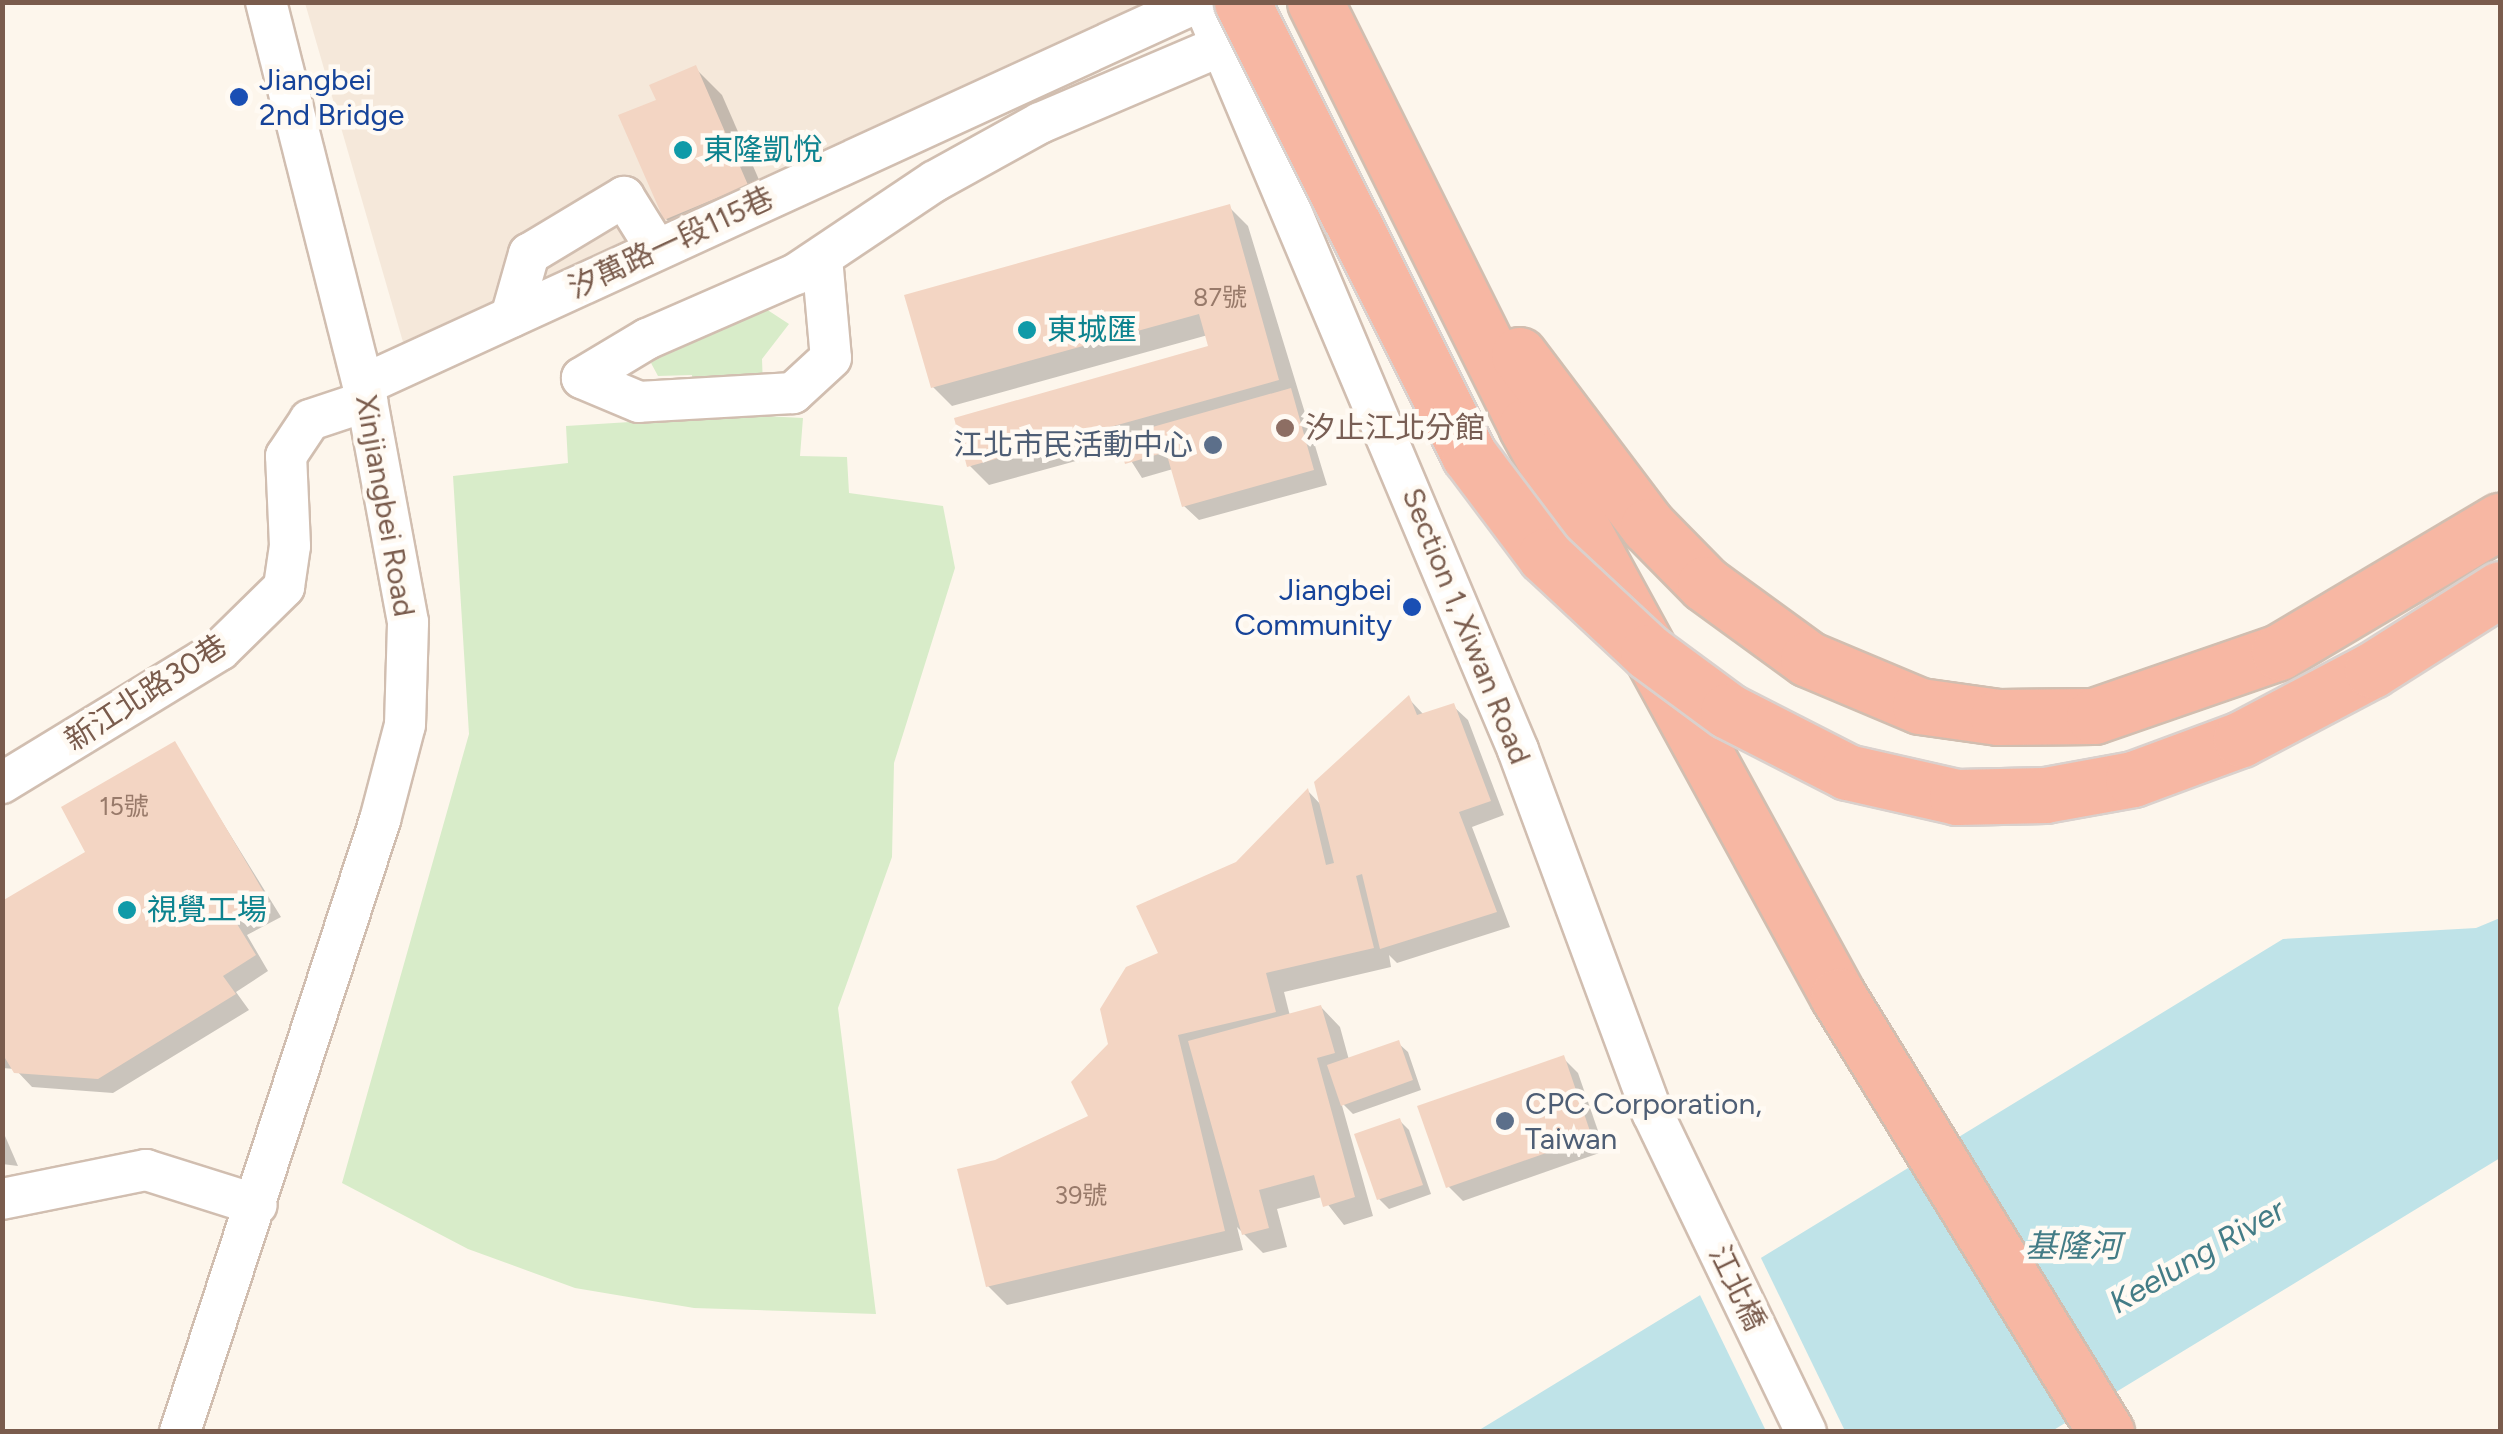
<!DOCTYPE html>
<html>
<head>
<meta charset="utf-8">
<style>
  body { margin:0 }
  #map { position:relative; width:2503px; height:1434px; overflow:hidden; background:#fdf6ec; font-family:Figtree,"Noto Sans TC",sans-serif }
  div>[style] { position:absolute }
  .residential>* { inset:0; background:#f5e8da }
  .green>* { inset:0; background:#d8ecc9 }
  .water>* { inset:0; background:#bfe3e8 }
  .pier>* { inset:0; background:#fdf6ec }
  .shadow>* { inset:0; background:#0003 }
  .building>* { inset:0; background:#f3d5c3 }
  .roads { filter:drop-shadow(2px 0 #d1beb0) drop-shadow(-2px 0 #d1beb0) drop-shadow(0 2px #d1beb0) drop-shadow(0 -2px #d1beb0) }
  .minor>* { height:40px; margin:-20px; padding:0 20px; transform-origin:20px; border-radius:20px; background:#fff }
  .highway>* { height:55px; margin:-27.5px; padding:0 27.5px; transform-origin:27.5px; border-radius:27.5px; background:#f7b7a3 }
  .bridges { filter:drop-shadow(2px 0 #dad1cd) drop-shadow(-2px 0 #dad1cd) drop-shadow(0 2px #dad1cd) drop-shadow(0 -2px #dad1cd) }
  .highway-bridge>* { height:55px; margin:-27.5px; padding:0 27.5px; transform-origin:27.5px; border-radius:27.5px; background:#f7b7a3 }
  .dots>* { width:28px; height:28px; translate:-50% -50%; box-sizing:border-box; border:5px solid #fffaf3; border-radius:50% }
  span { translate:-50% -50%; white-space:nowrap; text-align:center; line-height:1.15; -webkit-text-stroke:9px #fffaf3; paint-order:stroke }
  .number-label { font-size:25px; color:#987a6a }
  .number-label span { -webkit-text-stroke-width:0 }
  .transit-label { font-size:30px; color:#164399 }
  .left { translate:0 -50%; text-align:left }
  .right { translate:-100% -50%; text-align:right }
  .culture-label { font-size:30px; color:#0d838f }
  .street-label { font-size:30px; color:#7a5c4d }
  .education-label { font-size:30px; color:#785e54 }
  .service-label { font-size:30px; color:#4e5e75 }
  .water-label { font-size:32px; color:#437c86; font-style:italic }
  .frame { position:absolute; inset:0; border:5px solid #7a5c4d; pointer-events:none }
</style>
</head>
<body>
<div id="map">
  <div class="residential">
    <div style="clip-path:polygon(305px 3px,1142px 3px,403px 342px)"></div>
  </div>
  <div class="green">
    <div style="clip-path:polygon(766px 309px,789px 324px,762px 359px,764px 416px,803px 418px,800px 456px,847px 457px,849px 493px,943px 506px,955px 568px,894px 763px,892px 857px,838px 1008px,876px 1314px,694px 1308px,575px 1288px,468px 1249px,342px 1183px,469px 734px,453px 476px,568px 463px,566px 426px,694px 418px,692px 375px,658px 376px,651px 363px,699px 329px)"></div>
  </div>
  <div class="water">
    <div style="clip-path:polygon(2500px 918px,2500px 1158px,2052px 1431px,1476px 1432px,2283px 939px,2476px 928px)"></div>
  </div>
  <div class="pier">
    <div style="clip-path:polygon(1760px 1256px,1845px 1431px,1766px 1431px,1699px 1293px)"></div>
  </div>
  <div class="shadow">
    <div style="clip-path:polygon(695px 68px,722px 95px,773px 212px,693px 246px,666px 219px,659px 101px)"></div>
    <div style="clip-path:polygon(1229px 207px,1248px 226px,1327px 485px,1199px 520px,1184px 506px,1173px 469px,1142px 478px,1123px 448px,989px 485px,970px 466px,1212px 348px,1208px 335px,952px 406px,933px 387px)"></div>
    <div style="clip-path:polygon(1409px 699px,1424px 715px,1453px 706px,1468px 720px,1504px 815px,1472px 827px,1510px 927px,1397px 963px,1389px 955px,1391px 967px,1284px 992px,1290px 1016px,1321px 1007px,1340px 1027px,1349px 1060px,1398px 1043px,1408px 1052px,1421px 1090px,1353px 1114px,1341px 1102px,1373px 1216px,1344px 1225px,1322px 1197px,1277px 1209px,1287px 1247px,1263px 1253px,1237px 1227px,1243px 1250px,1007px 1305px,988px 1286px,996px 1162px,1091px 1117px,1110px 1045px,1161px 955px,1308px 791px,1322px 806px)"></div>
    <div style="clip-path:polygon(174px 744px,281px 917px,247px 935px,268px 971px,236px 992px,249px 1010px,113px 1093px,32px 1087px,15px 1069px,2px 1068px,2px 895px,7px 902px,89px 853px)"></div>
    <div style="clip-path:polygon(1563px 1058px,1578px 1073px,1605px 1151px,1463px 1201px,1448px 1186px)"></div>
    <div style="clip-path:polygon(1400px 1121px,1409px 1130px,1431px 1194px,1389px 1209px,1379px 1199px)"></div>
    <div style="clip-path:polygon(2px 1129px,18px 1166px,2px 1164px)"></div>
  </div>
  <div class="building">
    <div style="clip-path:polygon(696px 65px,748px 185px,664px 220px,618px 115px,656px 100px,649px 85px)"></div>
    <div style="clip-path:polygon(1230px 204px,1279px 380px,967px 467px,954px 418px,1208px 346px,1199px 314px,931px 388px,904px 295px)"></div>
    <div style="clip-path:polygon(1291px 388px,1314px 470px,1182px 507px,1166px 452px,1125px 464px,1117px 437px)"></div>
    <div style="clip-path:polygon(1409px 695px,1417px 715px,1454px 703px,1491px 801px,1459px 812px,1497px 912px,1380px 949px,1362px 874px,1356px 876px,1374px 948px,1266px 973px,1276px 1012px,1178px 1035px,1225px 1231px,986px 1287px,957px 1169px,995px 1160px,1088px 1116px,1071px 1082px,1108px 1044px,1100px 1009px,1126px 967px,1158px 953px,1136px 906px,1236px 862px,1308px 788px,1326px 865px,1334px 863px,1314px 782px)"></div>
    <div style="clip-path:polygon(175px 741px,269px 901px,234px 919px,256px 955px,223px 976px,236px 994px,98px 1079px,14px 1073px,2px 1053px,2px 901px,85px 852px,61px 807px)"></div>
    <div style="clip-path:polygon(1321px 1005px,1335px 1053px,1317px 1058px,1355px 1197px,1323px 1207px,1314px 1175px,1259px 1190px,1269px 1228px,1242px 1235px,1188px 1041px)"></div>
    <div style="clip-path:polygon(1399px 1040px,1413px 1080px,1341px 1106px,1327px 1065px)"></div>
    <div style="clip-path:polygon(1564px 1055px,1592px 1137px,1446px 1188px,1417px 1106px)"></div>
    <div style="clip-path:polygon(1400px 1118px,1423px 1185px,1377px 1200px,1354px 1134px)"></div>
  </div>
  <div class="roads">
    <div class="minor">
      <div style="left:1203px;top:2px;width:812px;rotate:67.16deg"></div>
      <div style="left:1518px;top:750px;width:388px;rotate:69.7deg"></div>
      <div style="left:1653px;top:1114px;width:353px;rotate:64.3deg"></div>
      <div style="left:822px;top:258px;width:100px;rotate:84.9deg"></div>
      <div style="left:831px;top:358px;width:52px;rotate:137.4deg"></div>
      <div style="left:793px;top:393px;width:154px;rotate:176.7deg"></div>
      <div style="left:639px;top:402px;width:62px;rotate:-157.2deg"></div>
      <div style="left:582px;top:378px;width:76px;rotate:-31deg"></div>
      <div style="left:647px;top:339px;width:163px;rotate:-23.6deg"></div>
      <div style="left:796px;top:274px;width:167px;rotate:-33.8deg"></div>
      <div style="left:935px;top:181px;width:120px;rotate:-28.9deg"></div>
      <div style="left:1040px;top:123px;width:199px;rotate:-23.1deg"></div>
      <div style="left:511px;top:317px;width:66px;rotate:-74.1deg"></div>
      <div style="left:529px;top:254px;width:111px;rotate:-31deg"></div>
      <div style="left:624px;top:197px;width:62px;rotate:58.1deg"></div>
      <div style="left:363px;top:385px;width:919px;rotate:-24.64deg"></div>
      <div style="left:2px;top:783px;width:255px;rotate:-31.4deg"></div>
      <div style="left:220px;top:650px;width:90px;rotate:-44.5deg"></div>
      <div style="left:284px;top:587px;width:41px;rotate:-81.7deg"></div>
      <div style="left:290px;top:546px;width:90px;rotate:-92.5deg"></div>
      <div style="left:286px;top:456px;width:43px;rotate:-56.3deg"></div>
      <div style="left:310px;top:420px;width:60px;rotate:-18.4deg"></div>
      <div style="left:2px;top:1199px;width:147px;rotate:-11.4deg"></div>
      <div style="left:146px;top:1170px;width:116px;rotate:17.5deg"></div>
      <div style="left:180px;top:1432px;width:644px;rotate:-71.9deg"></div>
      <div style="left:380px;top:820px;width:98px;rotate:-75.3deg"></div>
      <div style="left:405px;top:725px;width:103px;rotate:-88.3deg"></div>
      <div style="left:408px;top:622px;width:225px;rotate:-100.5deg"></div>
      <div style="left:367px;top:401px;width:412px;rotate:-104.2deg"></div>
    </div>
    <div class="highway">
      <div style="left:1315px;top:2px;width:474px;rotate:63.5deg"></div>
      <div style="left:1526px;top:426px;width:650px;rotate:61.31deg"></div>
      <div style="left:1838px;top:996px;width:512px;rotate:58.42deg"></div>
      <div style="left:1519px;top:355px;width:214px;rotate:53deg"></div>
      <div style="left:1648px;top:526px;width:81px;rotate:45.5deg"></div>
      <div style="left:1705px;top:584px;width:127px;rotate:36.1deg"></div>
      <div style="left:1808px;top:659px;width:121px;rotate:22.8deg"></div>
      <div style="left:1920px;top:706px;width:79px;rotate:8deg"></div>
      <div style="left:1998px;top:717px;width:96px;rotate:-0.6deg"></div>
      <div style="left:2094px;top:716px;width:196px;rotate:-19.1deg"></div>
      <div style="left:2279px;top:652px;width:257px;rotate:-30.7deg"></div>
    </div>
  </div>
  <div class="bridges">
    <div class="highway-bridge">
      <div style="left:1242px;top:2px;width:507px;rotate:63.38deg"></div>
      <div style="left:1469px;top:455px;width:126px;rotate:53deg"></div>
      <div style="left:1545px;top:556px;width:141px;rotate:43deg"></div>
      <div style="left:1648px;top:652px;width:99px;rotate:36.4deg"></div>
      <div style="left:1728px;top:711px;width:134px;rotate:27.1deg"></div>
      <div style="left:1847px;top:772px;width:113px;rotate:12.8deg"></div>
      <div style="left:1957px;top:797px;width:88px;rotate:-1.3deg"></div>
      <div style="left:2045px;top:795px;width:89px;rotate:-10.3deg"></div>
      <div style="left:2133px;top:779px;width:115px;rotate:-20.3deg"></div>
      <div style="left:2241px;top:739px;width:148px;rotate:-27.8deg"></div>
      <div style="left:2372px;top:670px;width:151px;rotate:-32.3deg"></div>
    </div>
  </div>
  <div class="dots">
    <div style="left:239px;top:97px;background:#1a4fb4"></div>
    <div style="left:683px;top:150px;background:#0f9aa8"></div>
    <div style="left:1027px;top:330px;background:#0f9aa8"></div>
    <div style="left:1285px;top:428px;background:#8d6e63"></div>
    <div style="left:1213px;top:445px;background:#5c6f8a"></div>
    <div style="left:1412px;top:607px;background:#1a4fb4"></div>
    <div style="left:127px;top:910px;background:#0f9aa8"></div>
    <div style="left:1505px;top:1121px;background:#5c6f8a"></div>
  </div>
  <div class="number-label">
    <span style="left:1220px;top:297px">87號</span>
    <span style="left:124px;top:806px">15號</span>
    <span style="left:1081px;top:1195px">39號</span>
  </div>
  <div class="transit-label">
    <span class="left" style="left:259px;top:97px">Jiangbei<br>2nd Bridge</span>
    <span class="right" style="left:1392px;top:607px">Jiangbei<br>Community</span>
  </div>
  <div class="culture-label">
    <span class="left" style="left:703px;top:150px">東隆凱悅</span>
    <span class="left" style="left:1047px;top:330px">東城匯</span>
    <span class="left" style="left:147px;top:910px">視覺工場</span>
  </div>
  <div class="street-label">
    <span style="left:671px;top:243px;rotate:-25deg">汐萬路一段115巷</span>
    <span style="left:385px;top:506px;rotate:80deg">Xinjiangbei Road</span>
    <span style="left:1466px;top:626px;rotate:68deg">Section 1, Xiwan Road</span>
    <span style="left:146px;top:693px;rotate:-33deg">新江北路30巷</span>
    <span style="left:1737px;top:1288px;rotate:64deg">江北橋</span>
  </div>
  <div class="education-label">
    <span class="left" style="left:1305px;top:428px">汐止江北分館</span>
  </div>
  <div class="service-label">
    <span class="right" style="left:1193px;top:445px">江北市民活動中心</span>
    <span class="left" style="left:1525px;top:1121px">CPC Corporation,<br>Taiwan</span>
  </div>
  <div class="water-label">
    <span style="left:2073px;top:1246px">基隆河</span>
    <span style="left:2197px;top:1256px;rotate:-30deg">Keelung River</span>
  </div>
  <div class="frame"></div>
</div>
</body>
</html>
